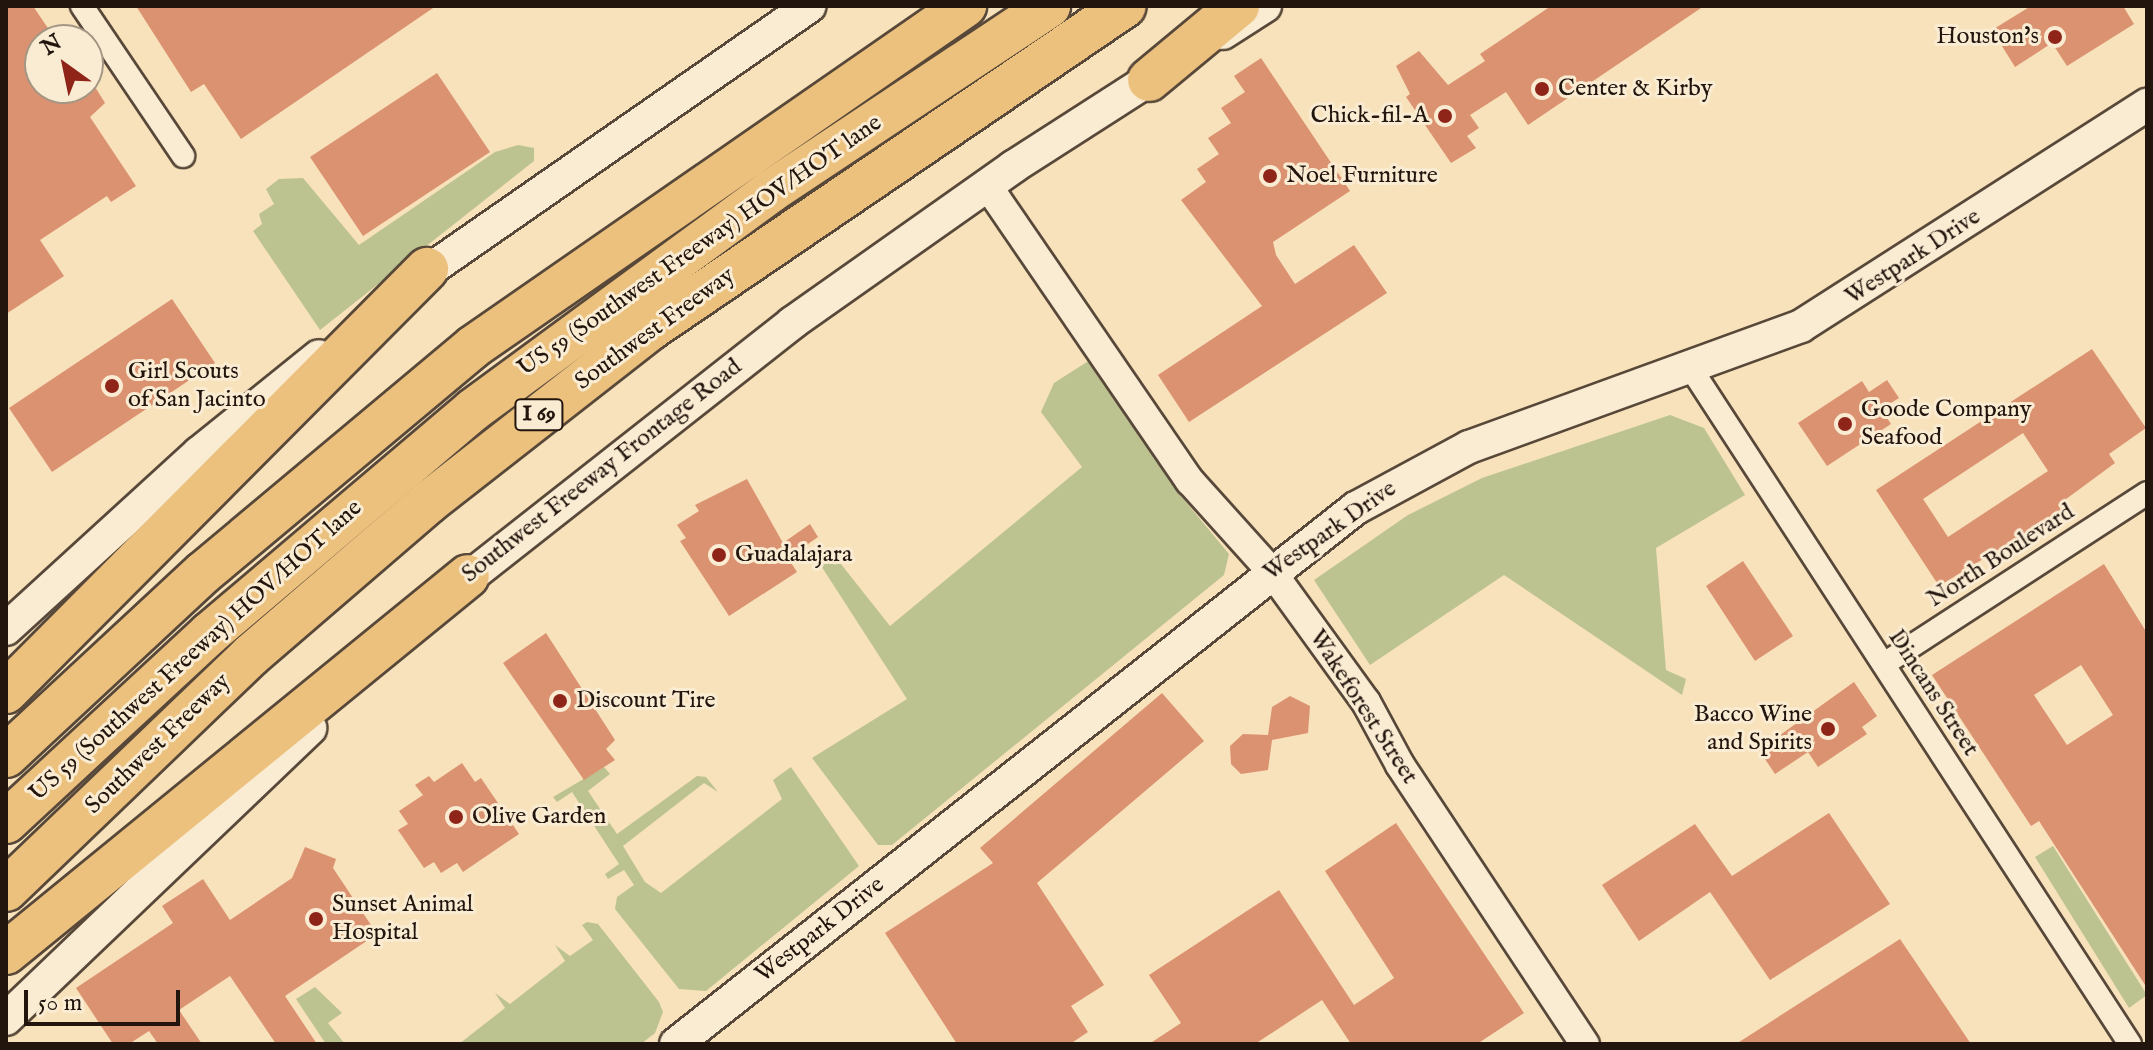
<!DOCTYPE html>
<html>
<head>
<meta charset="utf-8">
<style>
  body { margin:0 }
  #map { position:relative; width:2153px; height:1050px; overflow:hidden; background:#f8e2bb; font-family:"IM FELL English",serif }
  div>[style] { position:absolute }
  .green>* { inset:0; background:#bcc391 }
  .building>* { inset:0; background:#db9271 }
  .roads { filter:drop-shadow(2px 0 #584839) drop-shadow(-2px 0 #584839) drop-shadow(0 2px #584839) drop-shadow(0 -2px #584839) }
  .minor>* { height:22px; margin:-11px; padding:0 11px; transform-origin:11px; border-radius:11px; background:#faecd3 }
  .tertiary>* { height:28px; margin:-14px; padding:0 14px; transform-origin:14px; border-radius:14px; background:#faecd3 }
  .secondary>* { height:32px; margin:-16px; padding:0 16px; transform-origin:16px; border-radius:16px; background:#faecd3 }
  .motorway>* { height:42px; margin:-21px; padding:0 21px; transform-origin:21px; border-radius:21px; background:#ecc17e }
  .dots>* { width:22px; height:22px; translate:-50% -50%; box-sizing:border-box; border:4px solid #faecd3; border-radius:50% }
  span { translate:-50% -50%; white-space:nowrap; text-align:center; line-height:1.15; -webkit-text-stroke:6px #faecd3; paint-order:stroke }
  .shield-label span { padding:2px 6px; background:#faecd3; border:2px solid; border-radius:6px; -webkit-text-stroke-width:0 }
  .shield-label { font-size:22px; color:#22150e; font-weight:700 }
  .poi-label { font-size:24px; color:#22150e }
  .right { translate:-100% -50%; text-align:right }
  .left { translate:0 -50%; text-align:left }
  .street-label { font-size:24px; color:#22150e }
  .frame { position:absolute; inset:0; border:8px solid #22150e; pointer-events:none }
  .north { position:absolute; left:24px; top:24px; width:80px; height:80px; box-sizing:border-box; background:#faecd3; border:2px solid #a49684; border-radius:50%; rotate:327deg; font-size:22px; font-weight:700; line-height:32px; text-align:center; color:#22150e }
  .north::after { content:''; display:block; margin:auto; width:28px; height:36px; background:#8f2418; clip-path:polygon(50% 0,100% 100%,50% 72%,0 100%) }
  .scale { position:absolute; left:24px; top:990px; width:156px; height:36px; box-sizing:border-box; border:4px solid #22150e; border-top:0; padding-left:10px; font-size:24px; line-height:28px; white-space:nowrap; color:#22150e; -webkit-text-stroke:6px #faecd3; paint-order:stroke }
</style>
</head>
<body>
<div id="map">
  <div class="green">
    <div style="clip-path:polygon(518px 145px,534px 148px,534px 161px,320px 330px,253px 231px,262px 224px,259px 214px,274px 204px,266px 189px,279px 179px,303px 178px,359px 245px,495px 152px)"></div>
    <div style="clip-path:polygon(1090px 360px,1181px 496px,1229px 554px,1224px 575px,892px 845px,878px 845px,812px 758px,907px 699px,816px 558px,829px 549px,890px 626px,1082px 467px,1041px 412px,1054px 383px)"></div>
    <div style="clip-path:polygon(1670px 415px,1704px 428px,1745px 495px,1656px 548px,1666px 670px,1686px 679px,1682px 695px,1504px 575px,1370px 665px,1314px 580px,1408px 515px,1482px 478px)"></div>
    <div style="clip-path:polygon(604px 767px,610px 774px,588px 791px,617px 834px,697px 776px,706px 777px,718px 792px,704px 783px,623px 846px,645px 882px,661px 893px,782px 799px,773px 780px,791px 767px,859px 866px,706px 991px,679px 989px,615px 909px,617px 897px,634px 885px,624px 870px,608px 879px,605px 874px,619px 864px,572px 792px,557px 802px,553px 797px)"></div>
    <div style="clip-path:polygon(2053px 846px,2147px 995px,2129px 1008px,2035px 857px)"></div>
    <div style="clip-path:polygon(587px 922px,598px 924px,659px 1002px,663px 1012px,655px 1033px,641px 1044px,459px 1044px,505px 1008px,495px 993px,510px 1004px,565px 961px,555px 945px,570px 956px,593px 940px,582px 925px)"></div>
    <div style="clip-path:polygon(315px 987px,342px 1013px,328px 1023px,345px 1044px,326px 1044px,296px 999px)"></div>
  </div>
  <div class="building">
    <div style="clip-path:polygon(6px 6px,33px 6px,56px 40px,40px 40px,40px 88px,88px 88px,92px 82px,105px 103px,90px 117px,136px 186px,111px 202px,107px 196px,40px 240px,64px 276px,6px 314px)"></div>
    <div style="clip-path:polygon(136px 6px,436px 6px,241px 139px,204px 84px,191px 92px)"></div>
    <div style="clip-path:polygon(1551px 6px,1704px 6px,1528px 125px,1506px 92px,1470px 115px,1479px 128px,1467px 136px,1476px 148px,1451px 163px,1406px 97px,1410px 94px,1396px 66px,1419px 51px,1448px 85px,1485px 61px,1480px 54px)"></div>
    <div style="clip-path:polygon(2031px 6px,2123px 6px,2134px 24px,2067px 66px,2052px 43px,2015px 67px,1992px 30px)"></div>
    <div style="clip-path:polygon(1261px 58px,1350px 191px,1273px 242px,1276px 255px,1295px 284px,1354px 245px,1387px 293px,1189px 422px,1158px 375px,1262px 306px,1181px 200px,1206px 182px,1197px 169px,1219px 154px,1208px 138px,1231px 123px,1221px 108px,1245px 92px,1234px 76px)"></div>
    <div style="clip-path:polygon(437px 73px,490px 152px,363px 236px,310px 157px)"></div>
    <div style="clip-path:polygon(172px 299px,215px 363px,52px 472px,9px 408px)"></div>
    <div style="clip-path:polygon(evenodd,2092px 349px,2146px 428px,2109px 454px,2115px 463px,2058px 505px,2062px 511px,1939px 586px,1876px 490px,2092px 349px,2023px 433px,2048px 471px,1948px 537px,1923px 499px,2023px 433px)"></div>
    <div style="clip-path:polygon(1887px 380px,1899px 398px,1881px 409px,1891px 424px,1827px 466px,1798px 423px,1862px 381px,1869px 392px)"></div>
    <div style="clip-path:polygon(747px 479px,783px 543px,810px 524px,818px 537px,788px 558px,797px 572px,729px 616px,680px 541px,686px 538px,677px 525px,699px 511px,695px 505px)"></div>
    <div style="clip-path:polygon(1743px 561px,1793px 636px,1755px 661px,1706px 586px)"></div>
    <div style="clip-path:polygon(evenodd,2104px 564px,2147px 633px,2147px 988px,2039px 821px,2031px 826px,1932px 675px,2104px 564px,2081px 665px,2113px 715px,2067px 745px,2034px 695px,2081px 665px)"></div>
    <div style="clip-path:polygon(546px 633px,615px 740px,606px 749px,615px 760px,584px 780px,503px 663px)"></div>
    <div style="clip-path:polygon(1854px 682px,1877px 716px,1862px 727px,1867px 734px,1818px 767px,1808px 752px,1775px 774px,1759px 750px)"></div>
    <div style="clip-path:polygon(1162px 693px,1204px 741px,1037px 883px,1104px 985px,1071px 1006px,1088px 1032px,1070px 1044px,957px 1044px,885px 933px,993px 863px,980px 848px)"></div>
    <div style="clip-path:polygon(1290px 696px,1310px 706px,1308px 733px,1272px 740px,1268px 770px,1241px 774px,1231px 764px,1230px 746px,1243px 734px,1268px 735px,1272px 707px)"></div>
    <div style="clip-path:polygon(462px 763px,475px 782px,481px 778px,519px 834px,463px 872px,457px 863px,441px 873px,434px 862px,424px 868px,398px 830px,408px 824px,399px 811px,423px 795px,415px 785px,429px 776px,434px 782px)"></div>
    <div style="clip-path:polygon(1829px 813px,1890px 904px,1770px 980px,1710px 892px,1639px 941px,1602px 885px,1695px 824px,1732px 876px)"></div>
    <div style="clip-path:polygon(1396px 823px,1524px 1013px,1477px 1044px,1351px 1044px,1322px 1000px,1255px 1044px,1149px 1044px,1181px 1023px,1149px 975px,1279px 890px,1354px 1005px,1394px 978px,1325px 871px)"></div>
    <div style="clip-path:polygon(305px 847px,336px 859px,333px 868px,377px 934px,285px 996px,317px 1044px,276px 1044px,230px 976px,179px 1010px,202px 1044px,158px 1044px,149px 1031px,129px 1044px,113px 1044px,76px 988px,173px 923px,162px 906px,203px 879px,230px 920px,292px 878px)"></div>
    <div style="clip-path:polygon(1900px 939px,1971px 1044px,1736px 1044px)"></div>
  </div>
  <div class="roads">
    <div class="minor">
      <div style="left:82px;top:6px;width:181px;rotate:56deg"></div>
      <div style="left:1692px;top:370px;width:804px;rotate:56.98deg"></div>
      <div style="left:1884px;top:664px;width:314px;rotate:-33deg"></div>
    </div>
    <div class="tertiary">
      <div style="left:987px;top:185px;width:359px;rotate:55.6deg"></div>
      <div style="left:1190px;top:481px;width:121px;rotate:48deg"></div>
      <div style="left:1271px;top:571px;width:162px;rotate:54.1deg"></div>
      <div style="left:1366px;top:702px;width:72px;rotate:61.6deg"></div>
      <div style="left:1400px;top:765px;width:335px;rotate:56.5deg"></div>
    </div>
    <div class="secondary">
      <div style="left:1223px;top:33px;width:50px;rotate:-32.7deg"></div>
      <div style="left:408px;top:285px;width:489px;rotate:-34.8deg"></div>
      <div style="left:453px;top:590px;width:432px;rotate:-38.2deg"></div>
      <div style="left:792px;top:323px;width:271px;rotate:-35.2deg"></div>
      <div style="left:1013px;top:167px;width:183px;rotate:-32.7deg"></div>
      <div style="left:6px;top:629px;width:261px;rotate:-42.4deg"></div>
      <div style="left:199px;top:453px;width:154px;rotate:-38.9deg"></div>
      <div style="left:6px;top:1019px;width:421px;rotate:-43.7deg"></div>
      <div style="left:676px;top:1044px;width:866px;rotate:-38.25deg"></div>
      <div style="left:1356px;top:508px;width:128px;rotate:-28.4deg"></div>
      <div style="left:1469px;top:447px;width:353px;rotate:-20deg"></div>
      <div style="left:1801px;top:326px;width:411px;rotate:-32.6deg"></div>
    </div>
    <div class="motorway">
      <div style="left:1149px;top:80px;width:116px;rotate:-39.7deg"></div>
      <div style="left:6px;top:692px;width:597px;rotate:-45.14deg"></div>
      <div style="left:6px;top:756px;width:269px;rotate:-42.9deg"></div>
      <div style="left:203px;top:573px;width:352px;rotate:-39.9deg"></div>
      <div style="left:473px;top:347px;width:599px;rotate:-34.73deg"></div>
      <div style="left:6px;top:822px;width:277px;rotate:-42.8deg"></div>
      <div style="left:209px;top:634px;width:346px;rotate:-40.3deg"></div>
      <div style="left:473px;top:410px;width:370px;rotate:-36.3deg"></div>
      <div style="left:771px;top:191px;width:334px;rotate:-33.6deg"></div>
      <div style="left:6px;top:890px;width:339px;rotate:-43.8deg"></div>
      <div style="left:251px;top:655px;width:236px;rotate:-40.7deg"></div>
      <div style="left:430px;top:501px;width:279px;rotate:-38deg"></div>
      <div style="left:650px;top:329px;width:574px;rotate:-34.22deg"></div>
      <div style="left:6px;top:953px;width:596px;rotate:-39.22deg"></div>
    </div>
  </div>
  <div class="dots">
    <div style="left:2055px;top:37px;background:#8f2418"></div>
    <div style="left:1542px;top:89px;background:#8f2418"></div>
    <div style="left:1445px;top:116px;background:#8f2418"></div>
    <div style="left:1270px;top:176px;background:#8f2418"></div>
    <div style="left:112px;top:386px;background:#8f2418"></div>
    <div style="left:1845px;top:424px;background:#8f2418"></div>
    <div style="left:719px;top:555px;background:#8f2418"></div>
    <div style="left:560px;top:701px;background:#8f2418"></div>
    <div style="left:1828px;top:729px;background:#8f2418"></div>
    <div style="left:456px;top:817px;background:#8f2418"></div>
    <div style="left:316px;top:919px;background:#8f2418"></div>
  </div>
  <div class="shield-label">
    <span style="left:539px;top:415px">I 69</span>
  </div>
  <div class="poi-label">
    <span class="right" style="left:2039px;top:37px">Houston's</span>
    <span class="left" style="left:1558px;top:89px">Center &amp; Kirby</span>
    <span class="right" style="left:1429px;top:116px">Chick-fil-A</span>
    <span class="left" style="left:1286px;top:176px">Noel Furniture</span>
    <span class="left" style="left:128px;top:386px">Girl Scouts<br>of San Jacinto</span>
    <span class="left" style="left:1861px;top:424px">Goode Company<br>Seafood</span>
    <span class="left" style="left:735px;top:555px">Guadalajara</span>
    <span class="left" style="left:576px;top:701px">Discount Tire</span>
    <span class="right" style="left:1812px;top:729px">Bacco Wine<br>and Spirits</span>
    <span class="left" style="left:472px;top:817px">Olive Garden</span>
    <span class="left" style="left:332px;top:919px">Sunset Animal<br>Hospital</span>
  </div>
  <div class="street-label">
    <span style="left:700px;top:246px;rotate:-35deg">US 59 (Southwest Freeway) HOV/HOT lane</span>
    <span style="left:1913px;top:257px;rotate:-33deg">Westpark Drive</span>
    <span style="left:655px;top:329px;rotate:-36deg">Southwest Freeway</span>
    <span style="left:602px;top:471px;rotate:-38deg">Southwest Freeway Frontage Road</span>
    <span style="left:1330px;top:531px;rotate:-35deg">Westpark Drive</span>
    <span style="left:2001px;top:556px;rotate:-33deg">North Boulevard</span>
    <span style="left:196px;top:651px;rotate:-42deg">US 59 (Southwest Freeway) HOV/HOT lane</span>
    <span style="left:1933px;top:693px;rotate:57deg">Dincans Street</span>
    <span style="left:1363px;top:707px;rotate:57deg">Wakeforest Street</span>
    <span style="left:158px;top:744px;rotate:-44deg">Southwest Freeway</span>
    <span style="left:820px;top:930px;rotate:-38deg">Westpark Drive</span>
  </div>
  <div class="frame"></div>
  <div class="north">N</div>
  <div class="scale">50 m</div>
</div>
</body>
</html>
